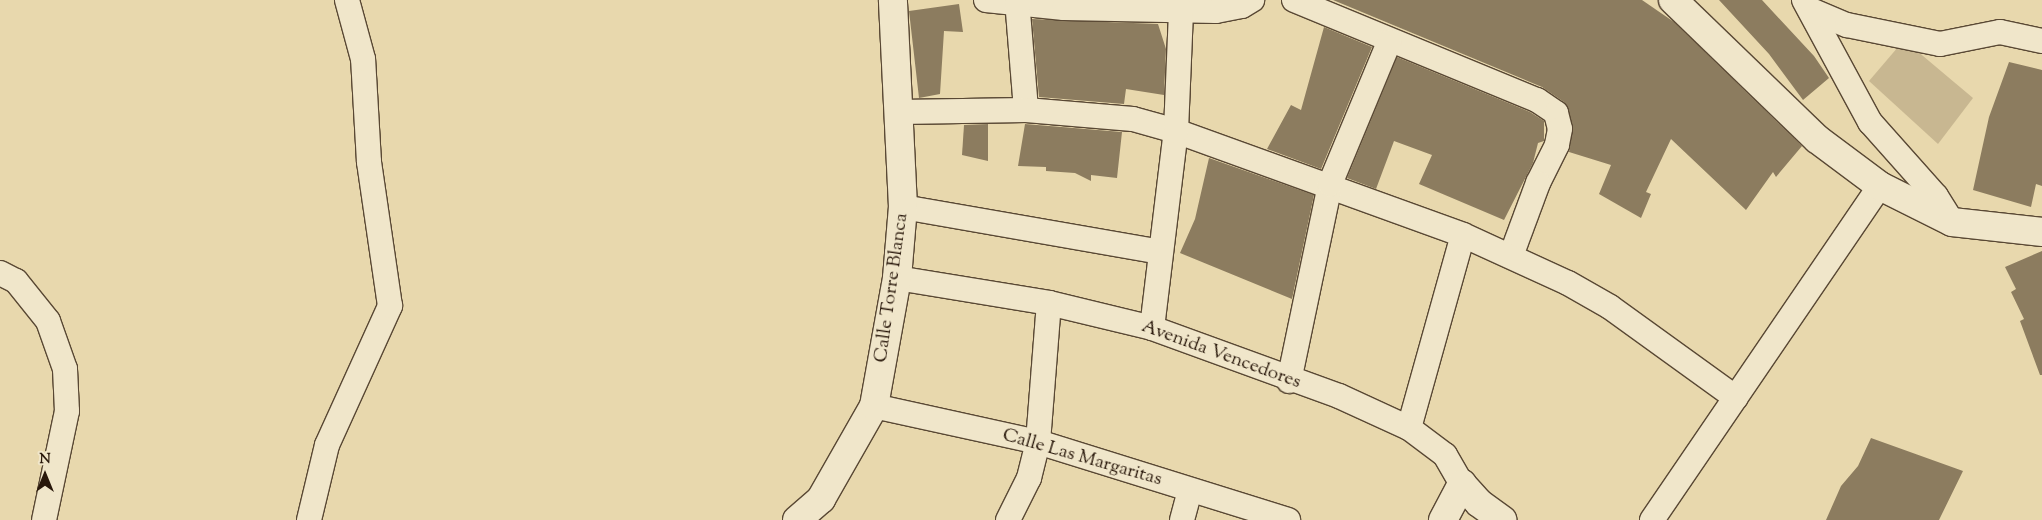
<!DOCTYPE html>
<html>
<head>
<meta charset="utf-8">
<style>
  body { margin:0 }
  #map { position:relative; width:2042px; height:520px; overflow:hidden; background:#e8d8ad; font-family:"Sorts Mill Goudy",serif }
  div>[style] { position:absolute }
  .green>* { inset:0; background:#c8b791 }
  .building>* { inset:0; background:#8c7c5f }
  .roads { filter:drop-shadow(1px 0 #594834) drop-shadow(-1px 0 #594834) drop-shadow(0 1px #594834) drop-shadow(0 -1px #594834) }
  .minor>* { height:24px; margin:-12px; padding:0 12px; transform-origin:12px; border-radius:12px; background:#f0e6ca }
  .tertiary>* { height:28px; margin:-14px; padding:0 14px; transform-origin:14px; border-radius:14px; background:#f0e6ca }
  span { translate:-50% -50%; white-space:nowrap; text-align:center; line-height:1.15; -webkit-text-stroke:4px #f0e6ca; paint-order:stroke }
  .street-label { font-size:19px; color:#29180b }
  .north { position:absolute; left:20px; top:450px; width:50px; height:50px; -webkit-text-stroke:4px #f0e6ca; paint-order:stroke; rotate:0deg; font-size:14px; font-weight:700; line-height:20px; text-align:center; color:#29180b }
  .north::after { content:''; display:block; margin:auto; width:18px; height:22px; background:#29180b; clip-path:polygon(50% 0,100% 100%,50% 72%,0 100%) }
</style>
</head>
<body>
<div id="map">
  <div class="green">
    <div style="clip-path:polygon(1904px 40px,1973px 98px,1938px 144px,1869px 81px)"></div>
  </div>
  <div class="building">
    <div style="clip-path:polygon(1333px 0,1642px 0,1674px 22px,1802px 146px,1776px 177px,1773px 172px,1746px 210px,1671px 139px,1646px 192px,1651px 194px,1641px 218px,1599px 194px,1611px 165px,1569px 152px,1573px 126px,1564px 102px,1542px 87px)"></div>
    <div style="clip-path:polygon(1719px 0,1762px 0,1814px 56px,1829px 78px,1803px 100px,1769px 54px)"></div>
    <div style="clip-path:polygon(959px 4px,963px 32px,944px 31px,940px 94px,919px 98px,909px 11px)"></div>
    <div style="clip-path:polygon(1032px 19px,1158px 24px,1166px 49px,1164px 95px,1126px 89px,1124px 104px,1039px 97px)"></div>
    <div style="clip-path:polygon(1324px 27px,1372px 47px,1321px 169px,1267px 149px,1291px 105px,1301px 110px)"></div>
    <div style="clip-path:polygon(1397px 57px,1530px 112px,1544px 121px,1544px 141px,1538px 143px,1533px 163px,1504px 220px,1419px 184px,1432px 155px,1394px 141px,1376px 189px,1347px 178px)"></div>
    <div style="clip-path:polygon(2009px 62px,2042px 70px,2042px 186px,2036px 184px,2031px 207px,1973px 190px,1989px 117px)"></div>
    <div style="clip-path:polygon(988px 124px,988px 161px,962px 155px,964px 125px)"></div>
    <div style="clip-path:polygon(1025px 124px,1122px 132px,1117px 178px,1091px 175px,1091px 181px,1075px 173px,1046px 171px,1046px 167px,1018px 166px)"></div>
    <div style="clip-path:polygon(1209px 158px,1314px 195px,1292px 299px,1180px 253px,1195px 219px)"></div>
    <div style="clip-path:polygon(2042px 251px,2042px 375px,2040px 375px,2020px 321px,2024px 319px,2011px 292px,2016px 289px,2005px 267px)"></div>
    <div style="clip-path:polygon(1871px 438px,1963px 471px,1939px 520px,1826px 520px,1841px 486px,1858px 466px)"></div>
  </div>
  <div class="roads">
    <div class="minor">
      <div style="left:986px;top:0;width:78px;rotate:5.9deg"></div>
      <div style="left:1064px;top:8px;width:152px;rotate:1.1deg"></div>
      <div style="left:1216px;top:11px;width:26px;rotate:-11deg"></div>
      <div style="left:1242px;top:6px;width:12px;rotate:-31deg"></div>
      <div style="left:1017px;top:0;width:110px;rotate:85.3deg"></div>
      <div style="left:1294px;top:0;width:263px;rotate:22.4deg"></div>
      <div style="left:1537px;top:100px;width:23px;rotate:34deg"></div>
      <div style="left:1556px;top:113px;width:16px;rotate:76deg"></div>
      <div style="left:1560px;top:129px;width:16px;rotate:101deg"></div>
      <div style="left:1557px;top:145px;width:42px;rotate:116.6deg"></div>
      <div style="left:1538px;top:183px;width:78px;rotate:110.3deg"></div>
      <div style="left:1804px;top:0;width:139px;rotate:61.6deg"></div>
      <div style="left:1870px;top:122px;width:99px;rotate:48.3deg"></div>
      <div style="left:1936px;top:196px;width:31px;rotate:58deg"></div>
      <div style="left:1811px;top:10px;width:39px;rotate:23deg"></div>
      <div style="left:1847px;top:25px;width:95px;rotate:11.5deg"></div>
      <div style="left:1940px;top:44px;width:61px;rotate:-11.3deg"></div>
      <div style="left:2000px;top:32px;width:43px;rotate:12.1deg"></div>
      <div style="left:899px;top:112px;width:127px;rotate:-0.9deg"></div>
      <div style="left:1026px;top:110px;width:107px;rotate:4.8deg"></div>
      <div style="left:1133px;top:119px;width:45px;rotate:15.6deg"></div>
      <div style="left:1176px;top:131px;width:305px;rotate:19.9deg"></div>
      <div style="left:1463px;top:235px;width:115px;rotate:24.6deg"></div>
      <div style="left:1568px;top:283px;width:48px;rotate:29.7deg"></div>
      <div style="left:1610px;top:307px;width:155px;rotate:35.8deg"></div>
      <div style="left:903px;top:207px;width:261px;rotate:9.9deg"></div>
      <div style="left:0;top:273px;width:18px;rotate:27deg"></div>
      <div style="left:16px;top:281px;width:51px;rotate:51.3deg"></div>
      <div style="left:48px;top:321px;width:51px;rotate:70.5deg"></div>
      <div style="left:65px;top:369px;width:42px;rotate:87.3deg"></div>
      <div style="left:67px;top:411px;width:111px;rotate:101.9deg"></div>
      <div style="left:897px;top:278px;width:154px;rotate:9.3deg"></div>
      <div style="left:1049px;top:303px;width:106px;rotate:13.6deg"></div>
      <div style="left:1152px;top:328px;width:199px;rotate:20deg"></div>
      <div style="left:1339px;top:396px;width:77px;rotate:24.6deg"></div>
      <div style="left:1409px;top:428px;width:45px;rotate:36.9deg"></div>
      <div style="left:1445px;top:455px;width:34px;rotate:60deg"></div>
      <div style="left:1152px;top:328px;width:198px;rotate:-83.1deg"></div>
      <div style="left:1176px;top:131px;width:121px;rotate:-87.6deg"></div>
      <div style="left:1289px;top:381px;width:201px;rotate:-78.2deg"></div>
      <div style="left:1330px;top:184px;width:154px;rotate:-67.4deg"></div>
      <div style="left:874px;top:406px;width:168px;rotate:12.4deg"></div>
      <div style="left:1038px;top:442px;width:262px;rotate:17.3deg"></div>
      <div style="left:1409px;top:428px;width:200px;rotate:-74.4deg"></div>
      <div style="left:309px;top:520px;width:77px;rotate:-76.5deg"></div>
      <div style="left:327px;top:445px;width:153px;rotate:-65.6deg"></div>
      <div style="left:390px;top:306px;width:146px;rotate:-98.3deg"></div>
      <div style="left:369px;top:162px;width:103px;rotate:-93.3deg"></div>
      <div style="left:363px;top:59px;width:61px;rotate:-105.2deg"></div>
      <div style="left:1008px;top:520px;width:47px;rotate:-63.4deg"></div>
      <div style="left:1029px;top:478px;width:37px;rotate:-76deg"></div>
      <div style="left:1038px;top:442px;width:139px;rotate:-85.5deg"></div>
      <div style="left:1182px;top:520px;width:31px;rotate:-75deg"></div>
      <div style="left:1652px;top:520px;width:404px;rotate:-55.7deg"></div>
    </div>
    <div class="tertiary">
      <div style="left:1673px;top:0;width:200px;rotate:44deg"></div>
      <div style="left:1817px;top:139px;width:79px;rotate:36.7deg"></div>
      <div style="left:1880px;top:186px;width:80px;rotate:26.6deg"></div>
      <div style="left:1952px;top:222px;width:91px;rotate:6.3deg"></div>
      <div style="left:797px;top:520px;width:32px;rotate:-41deg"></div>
      <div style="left:821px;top:499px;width:107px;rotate:-60.3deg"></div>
      <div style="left:874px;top:406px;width:130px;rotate:-79.8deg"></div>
      <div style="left:897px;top:278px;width:71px;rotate:-85.2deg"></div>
      <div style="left:903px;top:207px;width:207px;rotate:-92.8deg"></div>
      <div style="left:1443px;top:520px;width:41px;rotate:-62.2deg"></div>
      <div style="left:1462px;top:484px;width:25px;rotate:48deg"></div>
      <div style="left:1479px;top:503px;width:29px;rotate:36deg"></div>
    </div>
  </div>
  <div class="street-label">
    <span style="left:892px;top:288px;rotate:-82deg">Calle Torre Blanca</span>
    <span style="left:1221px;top:355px;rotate:20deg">Avenida Vencedores</span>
    <span style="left:1082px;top:458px;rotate:16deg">Calle Las Margaritas</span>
  </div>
  <div class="north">N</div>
</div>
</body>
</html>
